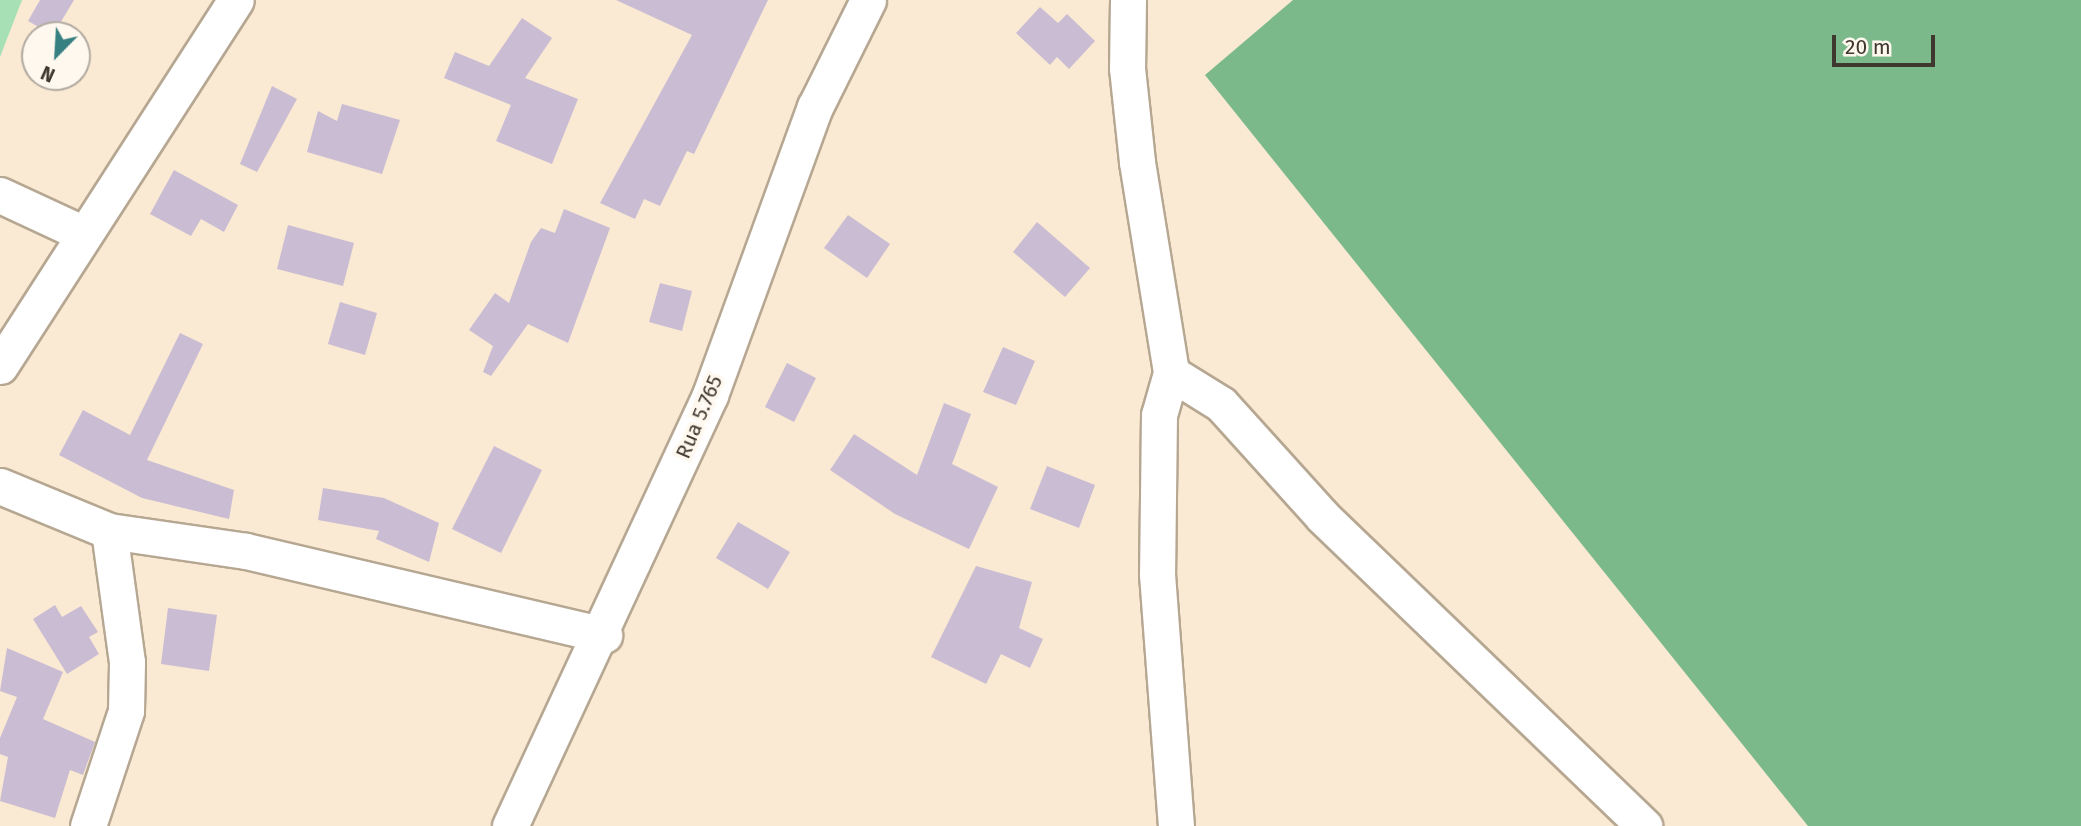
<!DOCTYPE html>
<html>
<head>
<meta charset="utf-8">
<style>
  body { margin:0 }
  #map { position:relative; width:2081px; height:826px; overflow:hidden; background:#fae9d3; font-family:"Fira Sans",sans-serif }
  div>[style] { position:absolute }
  .green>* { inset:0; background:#a8e0b5 }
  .forest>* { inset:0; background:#7bb98b }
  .building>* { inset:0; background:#cabdd3 }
  .roads { filter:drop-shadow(2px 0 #b6a792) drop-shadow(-2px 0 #b6a792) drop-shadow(0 2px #b6a792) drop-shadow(0 -2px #b6a792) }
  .street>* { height:35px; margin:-17.5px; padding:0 17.5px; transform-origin:17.5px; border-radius:17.5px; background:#fff }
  span { translate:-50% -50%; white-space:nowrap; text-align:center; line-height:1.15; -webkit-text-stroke:7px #fff8ef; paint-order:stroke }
  .street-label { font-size:21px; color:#3e382f }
  .north { position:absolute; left:21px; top:21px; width:70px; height:70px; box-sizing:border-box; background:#fff8ef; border:2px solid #b2aba2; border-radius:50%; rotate:204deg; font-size:19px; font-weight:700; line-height:28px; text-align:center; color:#3e382f }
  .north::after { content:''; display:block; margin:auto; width:24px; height:32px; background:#378082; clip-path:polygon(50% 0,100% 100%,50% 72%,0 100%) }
  .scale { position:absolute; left:1832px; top:35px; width:103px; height:32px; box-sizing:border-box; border:4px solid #3e382f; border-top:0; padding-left:9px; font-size:21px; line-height:24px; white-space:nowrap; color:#3e382f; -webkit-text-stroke:5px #fff8ef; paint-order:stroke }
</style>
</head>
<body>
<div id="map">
  <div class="green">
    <div style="clip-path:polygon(0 0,22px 0,0 57px)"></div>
  </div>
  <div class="forest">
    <div style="clip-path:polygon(1293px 0,2081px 0,2081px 826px,1808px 826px,1205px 75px)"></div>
  </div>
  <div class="building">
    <div style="clip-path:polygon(40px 0,74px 0,53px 35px,28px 21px)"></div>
    <div style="clip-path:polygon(616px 0,768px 0,694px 154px,687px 151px,660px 206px,644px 199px,635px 219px,600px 203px,692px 35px)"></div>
    <div style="clip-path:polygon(1040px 7px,1058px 23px,1067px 14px,1095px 41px,1069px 69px,1057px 57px,1050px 65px,1016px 33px)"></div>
    <div style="clip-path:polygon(522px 18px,552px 38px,525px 78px,578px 99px,552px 164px,496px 141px,511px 105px,444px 78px,455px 52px,489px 66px)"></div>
    <div style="clip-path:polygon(272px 86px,297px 99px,257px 172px,240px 164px)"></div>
    <div style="clip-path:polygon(342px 104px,400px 120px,382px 174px,307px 152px,318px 111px,337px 121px)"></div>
    <div style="clip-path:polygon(174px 170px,238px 205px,224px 232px,201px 219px,191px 236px,150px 214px)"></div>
    <div style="clip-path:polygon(564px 209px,610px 228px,568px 343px,528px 324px,491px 376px,483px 372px,493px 346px,469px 330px,495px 293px,509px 303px,531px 242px,541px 228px,555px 233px)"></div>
    <div style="clip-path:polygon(848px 215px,890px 244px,867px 278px,824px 248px)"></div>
    <div style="clip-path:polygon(1037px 222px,1090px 268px,1065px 297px,1013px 252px)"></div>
    <div style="clip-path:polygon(288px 225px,354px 243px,343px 286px,277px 269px)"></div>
    <div style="clip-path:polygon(660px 283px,692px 291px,682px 331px,649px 322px)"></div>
    <div style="clip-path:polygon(340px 302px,377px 313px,365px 355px,328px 344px)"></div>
    <div style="clip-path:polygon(180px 333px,203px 344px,147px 460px,234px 490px,229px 519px,142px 498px,59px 455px,83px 410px,130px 435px)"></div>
    <div style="clip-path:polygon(1003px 347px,1035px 361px,1016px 405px,983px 392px)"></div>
    <div style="clip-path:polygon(787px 363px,816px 378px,794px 422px,765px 407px)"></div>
    <div style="clip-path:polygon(944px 403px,971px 414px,952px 464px,998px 487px,969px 549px,895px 514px,830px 470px,854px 434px,917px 475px)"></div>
    <div style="clip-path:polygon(494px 446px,542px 470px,501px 553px,452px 529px)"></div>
    <div style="clip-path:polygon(1047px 466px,1095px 485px,1079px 528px,1030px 509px)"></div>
    <div style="clip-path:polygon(323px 488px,384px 498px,439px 523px,429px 562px,376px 539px,379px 531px,318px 520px)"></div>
    <div style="clip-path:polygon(738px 522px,790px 552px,768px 589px,716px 558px)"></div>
    <div style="clip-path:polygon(976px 566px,1032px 582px,1019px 628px,1043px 639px,1030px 668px,1001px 654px,986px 684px,931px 657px)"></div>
    <div style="clip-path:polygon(55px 605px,62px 617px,81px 606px,98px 632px,89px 637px,99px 654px,67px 674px,33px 619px)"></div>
    <div style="clip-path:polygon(168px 608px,217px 615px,209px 671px,161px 664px)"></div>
    <div style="clip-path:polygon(7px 648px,63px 672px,43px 719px,95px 742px,83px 775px,70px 770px,55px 818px,0 801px,8px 757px,0 754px,0 738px,17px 697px,0 691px)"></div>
  </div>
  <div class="roads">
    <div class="street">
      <div style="left:1128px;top:0;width:68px;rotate:90.8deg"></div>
      <div style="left:1127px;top:68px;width:95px;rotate:83.9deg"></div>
      <div style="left:1137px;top:162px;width:214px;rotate:80.8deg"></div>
      <div style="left:1171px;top:373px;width:44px;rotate:105.9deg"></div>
      <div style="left:1159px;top:415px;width:159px;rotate:90.7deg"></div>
      <div style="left:1157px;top:574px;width:253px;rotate:85.7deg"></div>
      <div style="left:0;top:195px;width:93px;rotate:24.9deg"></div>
      <div style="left:0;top:366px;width:435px;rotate:-57.2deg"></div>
      <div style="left:1171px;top:373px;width:59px;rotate:31.8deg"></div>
      <div style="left:1221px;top:404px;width:152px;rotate:47.9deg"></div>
      <div style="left:1323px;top:517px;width:446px;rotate:43.9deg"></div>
      <div style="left:0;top:486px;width:118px;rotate:22.4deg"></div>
      <div style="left:109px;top:531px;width:138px;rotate:8.3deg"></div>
      <div style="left:246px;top:551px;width:368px;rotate:13.2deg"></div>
      <div style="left:88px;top:826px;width:121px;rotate:-71.7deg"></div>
      <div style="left:126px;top:711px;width:49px;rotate:-88.8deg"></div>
      <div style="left:127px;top:662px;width:132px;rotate:-97.8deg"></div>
      <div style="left:510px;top:826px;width:475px;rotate:-65.1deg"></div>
      <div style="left:710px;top:395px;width:307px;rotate:-70deg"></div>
      <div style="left:815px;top:107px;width:119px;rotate:-63.6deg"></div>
    </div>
  </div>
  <div class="street-label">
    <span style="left:699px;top:417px;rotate:-67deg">Rua 5.765</span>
  </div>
  <div class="north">N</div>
  <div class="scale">20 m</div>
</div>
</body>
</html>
